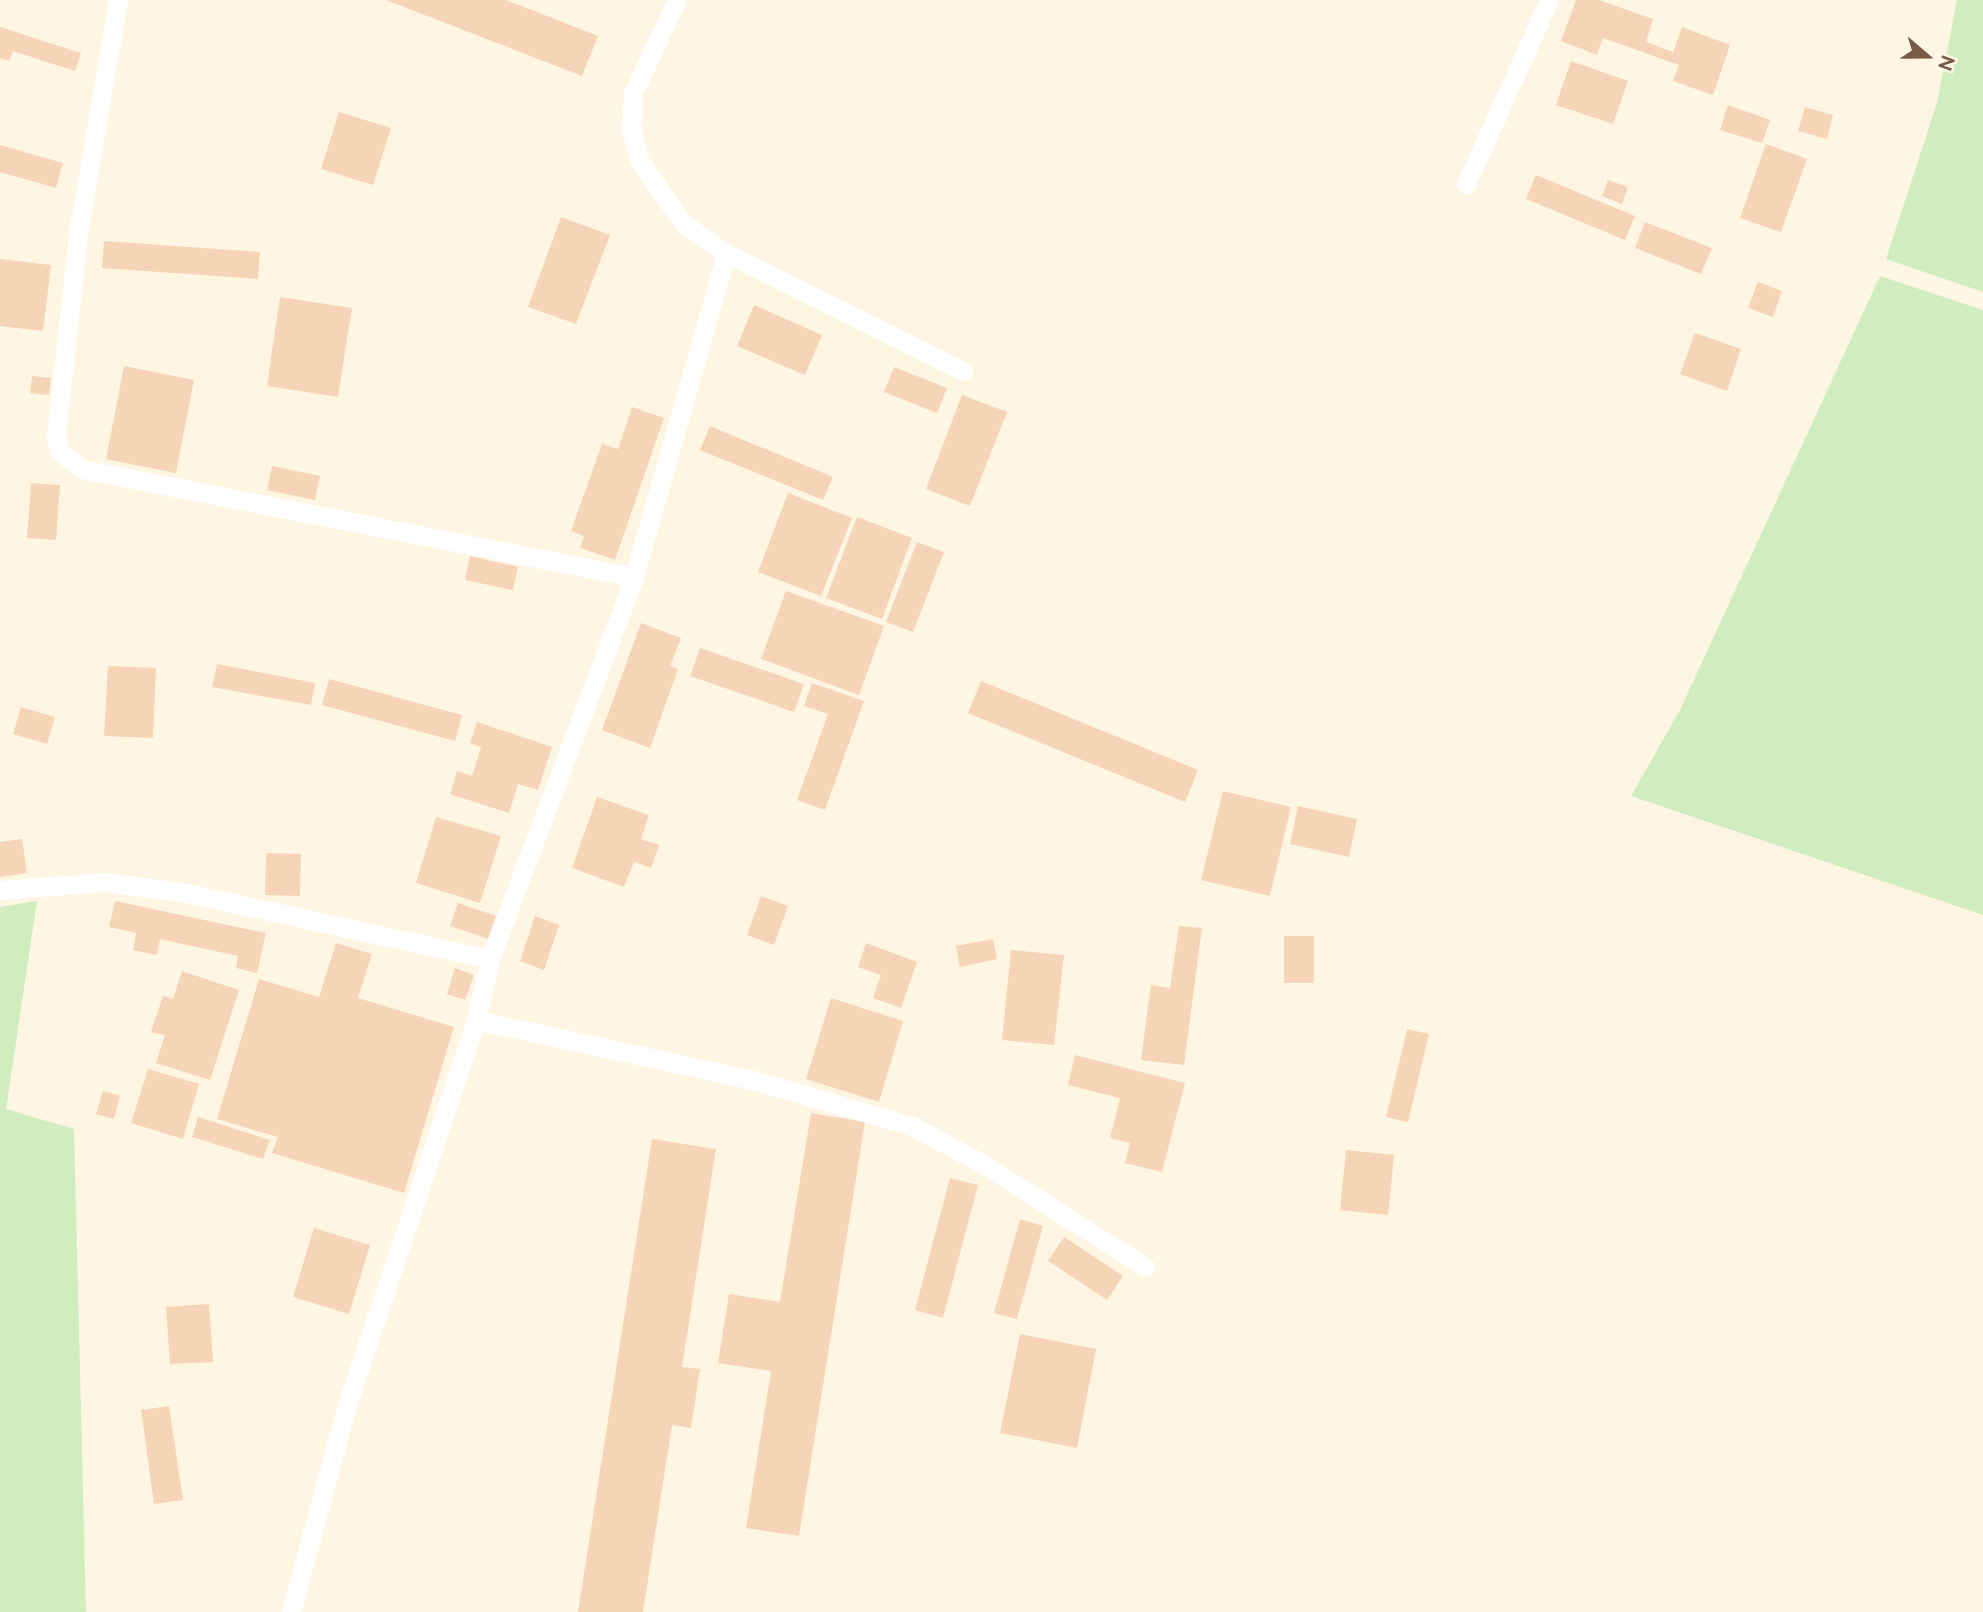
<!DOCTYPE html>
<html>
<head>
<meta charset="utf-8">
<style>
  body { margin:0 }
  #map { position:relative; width:1983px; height:1612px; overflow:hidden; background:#fef5e2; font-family:Raleway,sans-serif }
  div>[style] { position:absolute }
  .green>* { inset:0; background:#cfedbf }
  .building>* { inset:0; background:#f6d4b7 }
  .lane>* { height:19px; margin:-9.5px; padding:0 9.5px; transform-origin:9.5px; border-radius:9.5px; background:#fff }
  span { translate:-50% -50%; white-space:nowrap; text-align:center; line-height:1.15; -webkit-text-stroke:5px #fff8ea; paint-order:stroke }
  .north { position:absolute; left:1892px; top:21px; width:70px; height:70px; -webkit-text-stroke:5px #fff8ea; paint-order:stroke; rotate:110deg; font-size:19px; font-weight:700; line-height:28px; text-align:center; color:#785b46 }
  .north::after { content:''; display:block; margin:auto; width:24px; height:32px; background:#785b46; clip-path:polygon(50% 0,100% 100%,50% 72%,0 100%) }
</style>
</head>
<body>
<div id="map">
  <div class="green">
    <div style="clip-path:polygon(1957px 0,1983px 0,1983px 292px,1886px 259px,1937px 103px)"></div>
    <div style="clip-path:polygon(1880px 276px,1983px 310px,1983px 915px,1631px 796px,1680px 710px)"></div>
    <div style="clip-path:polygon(37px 901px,6px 1109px,74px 1129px,86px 1612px,0 1612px,0 907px)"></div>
  </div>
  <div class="building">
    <div style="clip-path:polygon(386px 0,506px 0,598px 36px,582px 76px)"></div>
    <div style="clip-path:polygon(1576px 0,1599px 0,1653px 19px,1646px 42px,1673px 52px,1682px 27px,1730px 45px,1713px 95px,1673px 81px,1679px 65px,1603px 38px,1597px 55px,1561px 41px)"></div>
    <div style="clip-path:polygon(0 27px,81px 53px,75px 71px,13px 51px,9px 61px,0 58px)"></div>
    <div style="clip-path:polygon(1571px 61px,1628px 81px,1613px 124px,1556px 105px)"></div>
    <div style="clip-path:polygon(1728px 105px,1770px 120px,1762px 143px,1720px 130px)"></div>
    <div style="clip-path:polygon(1805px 107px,1833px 115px,1827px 139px,1798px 131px)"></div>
    <div style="clip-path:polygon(339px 112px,391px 128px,373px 185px,321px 169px)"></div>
    <div style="clip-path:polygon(1766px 144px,1807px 159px,1781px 232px,1740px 218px)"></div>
    <div style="clip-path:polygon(0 145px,63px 163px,56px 188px,0 172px)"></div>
    <div style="clip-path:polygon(1536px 175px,1635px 216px,1625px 240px,1526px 199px)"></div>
    <div style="clip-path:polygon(1608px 180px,1628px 187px,1622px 204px,1602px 196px)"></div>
    <div style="clip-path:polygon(561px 217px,610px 235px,576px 324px,528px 307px)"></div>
    <div style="clip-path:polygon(1645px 222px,1712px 248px,1701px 274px,1635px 248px)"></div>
    <div style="clip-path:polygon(104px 241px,260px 252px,258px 279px,102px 268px)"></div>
    <div style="clip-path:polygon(0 259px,51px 265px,43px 331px,0 326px)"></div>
    <div style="clip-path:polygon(1758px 282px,1782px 291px,1773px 317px,1748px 308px)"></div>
    <div style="clip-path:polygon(280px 297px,352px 308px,338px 397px,267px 386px)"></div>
    <div style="clip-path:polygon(754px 305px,822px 335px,805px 375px,737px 346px)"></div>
    <div style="clip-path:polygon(1695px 333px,1741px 349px,1727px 391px,1680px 374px)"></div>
    <div style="clip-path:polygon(124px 366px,194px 380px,176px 473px,106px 459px)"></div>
    <div style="clip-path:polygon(894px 367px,947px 388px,937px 413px,884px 392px)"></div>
    <div style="clip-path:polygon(32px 376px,51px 378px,49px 395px,30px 393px)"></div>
    <div style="clip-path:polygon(962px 395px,1007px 412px,970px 506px,926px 489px)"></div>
    <div style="clip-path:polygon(632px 407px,664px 418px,615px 560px,580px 548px,584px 536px,571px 531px,602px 444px,618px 449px)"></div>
    <div style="clip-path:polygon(710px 426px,833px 477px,823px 500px,700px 450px)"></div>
    <div style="clip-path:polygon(272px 466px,320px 476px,315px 500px,267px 490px)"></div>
    <div style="clip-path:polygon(31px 483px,60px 485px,56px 540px,27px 538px)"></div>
    <div style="clip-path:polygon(788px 493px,852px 518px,821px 596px,758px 572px)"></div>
    <div style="clip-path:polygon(857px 517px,912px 538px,882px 619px,826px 598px)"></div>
    <div style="clip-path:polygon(917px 542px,944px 552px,913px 632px,886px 622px)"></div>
    <div style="clip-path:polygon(470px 556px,518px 567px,513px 590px,465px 580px)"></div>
    <div style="clip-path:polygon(786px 591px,884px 626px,859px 695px,761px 659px)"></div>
    <div style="clip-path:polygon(641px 623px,681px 638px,670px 666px,678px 669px,650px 748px,602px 730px)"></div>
    <div style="clip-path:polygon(700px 648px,804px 684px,794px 712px,690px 676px)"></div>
    <div style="clip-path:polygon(217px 664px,315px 683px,311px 705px,212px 687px)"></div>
    <div style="clip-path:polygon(108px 666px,156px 668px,153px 738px,104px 736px)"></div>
    <div style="clip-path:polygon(329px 679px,462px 715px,455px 741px,322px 705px)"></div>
    <div style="clip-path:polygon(981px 681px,1198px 770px,1185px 802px,968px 713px)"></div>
    <div style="clip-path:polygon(812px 683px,864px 701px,825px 810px,797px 800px,828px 714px,804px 706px)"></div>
    <div style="clip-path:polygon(21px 707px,55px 717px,47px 744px,13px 734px)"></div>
    <div style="clip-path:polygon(477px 722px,552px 747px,538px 790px,518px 784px,509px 813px,450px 794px,457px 771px,472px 776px,481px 747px,470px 743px)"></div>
    <div style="clip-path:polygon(1223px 791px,1291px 807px,1270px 896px,1201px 880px)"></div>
    <div style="clip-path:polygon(597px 797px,649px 815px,641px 839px,659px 845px,651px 868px,634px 862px,624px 887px,572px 868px)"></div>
    <div style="clip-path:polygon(1298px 806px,1357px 819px,1349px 857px,1290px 844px)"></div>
    <div style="clip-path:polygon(436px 817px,501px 836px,480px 903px,416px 883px)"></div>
    <div style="clip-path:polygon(22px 839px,27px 873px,0 877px,0 842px)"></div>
    <div style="clip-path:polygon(266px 853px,301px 854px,300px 896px,265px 895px)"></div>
    <div style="clip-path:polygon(761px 896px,788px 906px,774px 945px,747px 935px)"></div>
    <div style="clip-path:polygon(115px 901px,266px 933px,257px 973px,236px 968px,238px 956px,160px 939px,157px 955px,133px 950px,136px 933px,109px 927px)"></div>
    <div style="clip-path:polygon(458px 903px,496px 916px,488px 939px,450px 926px)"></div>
    <div style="clip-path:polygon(535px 916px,559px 925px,544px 970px,520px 961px)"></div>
    <div style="clip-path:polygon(1179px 926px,1202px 928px,1184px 1065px,1141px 1060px,1151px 985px,1170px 988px)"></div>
    <div style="clip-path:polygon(1284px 936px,1314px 936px,1314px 983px,1284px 983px)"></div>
    <div style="clip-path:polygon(993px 939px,997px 959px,960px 967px,956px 946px)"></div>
    <div style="clip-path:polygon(336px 943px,372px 954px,358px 998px,454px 1027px,404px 1193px,272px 1153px,278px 1137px,217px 1119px,259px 979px,319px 997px)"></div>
    <div style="clip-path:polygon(866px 943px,917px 962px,901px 1008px,873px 998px,881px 975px,858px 967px)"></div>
    <div style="clip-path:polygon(1011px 950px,1064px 955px,1054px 1045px,1002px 1040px)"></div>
    <div style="clip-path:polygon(455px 968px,474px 975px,465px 1000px,447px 994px)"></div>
    <div style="clip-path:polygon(182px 971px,239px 990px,210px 1080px,156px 1063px,165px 1035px,151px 1032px,163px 996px,173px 999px)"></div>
    <div style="clip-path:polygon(831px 998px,903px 1021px,879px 1102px,806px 1079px)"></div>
    <div style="clip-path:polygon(1407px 1029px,1429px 1034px,1408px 1122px,1386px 1117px)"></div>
    <div style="clip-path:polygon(1075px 1055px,1185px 1083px,1162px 1172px,1125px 1163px,1130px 1143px,1110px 1138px,1120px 1098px,1068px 1085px)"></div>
    <div style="clip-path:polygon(148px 1069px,199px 1084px,183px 1139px,131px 1123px)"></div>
    <div style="clip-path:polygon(103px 1091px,120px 1096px,114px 1119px,96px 1114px)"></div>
    <div style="clip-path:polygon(811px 1113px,865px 1122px,799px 1536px,746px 1528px,771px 1371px,718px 1363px,729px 1294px,780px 1302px)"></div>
    <div style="clip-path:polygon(198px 1117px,270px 1140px,263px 1159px,192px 1137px)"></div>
    <div style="clip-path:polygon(652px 1139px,716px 1149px,682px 1367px,700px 1369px,691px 1428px,672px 1425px,643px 1612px,578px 1612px)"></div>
    <div style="clip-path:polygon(1346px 1150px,1394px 1155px,1388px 1215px,1340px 1210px)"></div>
    <div style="clip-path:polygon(950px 1178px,978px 1185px,943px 1318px,915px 1310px)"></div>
    <div style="clip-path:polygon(1020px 1219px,1043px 1226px,1017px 1319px,994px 1313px)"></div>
    <div style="clip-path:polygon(314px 1228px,370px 1245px,349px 1314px,293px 1297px)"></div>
    <div style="clip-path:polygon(1064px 1237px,1123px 1276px,1107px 1300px,1048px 1261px)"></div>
    <div style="clip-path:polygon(209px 1304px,213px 1362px,170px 1364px,166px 1307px)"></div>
    <div style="clip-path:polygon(1020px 1334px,1096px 1349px,1077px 1448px,1000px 1433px)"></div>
    <div style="clip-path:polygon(169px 1406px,183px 1500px,154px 1504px,141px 1410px)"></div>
  </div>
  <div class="lane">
    <div style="left:118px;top:0;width:238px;rotate:99.7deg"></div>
    <div style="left:78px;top:235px;width:201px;rotate:96.3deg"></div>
    <div style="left:56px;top:435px;width:16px;rotate:79deg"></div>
    <div style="left:59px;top:451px;width:29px;rotate:38deg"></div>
    <div style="left:82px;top:469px;width:562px;rotate:11.07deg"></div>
    <div style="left:677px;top:0;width:103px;rotate:115.3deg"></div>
    <div style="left:633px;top:93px;width:36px;rotate:93deg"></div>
    <div style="left:631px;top:129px;width:34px;rotate:75deg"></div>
    <div style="left:640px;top:162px;width:76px;rotate:54.6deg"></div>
    <div style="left:684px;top:224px;width:51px;rotate:34.6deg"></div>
    <div style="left:726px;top:253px;width:265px;rotate:26.5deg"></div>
    <div style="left:1466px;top:184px;width:202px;rotate:-65.7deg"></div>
    <div style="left:0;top:890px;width:106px;rotate:-4.3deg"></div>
    <div style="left:106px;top:882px;width:82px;rotate:7.7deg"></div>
    <div style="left:187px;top:893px;width:310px;rotate:12.3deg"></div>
    <div style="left:476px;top:1020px;width:280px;rotate:12.2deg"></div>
    <div style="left:750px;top:1079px;width:169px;rotate:16.2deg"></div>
    <div style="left:912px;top:1126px;width:83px;rotate:28.1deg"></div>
    <div style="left:985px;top:1165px;width:190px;rotate:32.5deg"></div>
    <div style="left:291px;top:1612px;width:211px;rotate:-74.9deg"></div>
    <div style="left:346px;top:1408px;width:409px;rotate:-71.5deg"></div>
    <div style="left:476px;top:1020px;width:63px;rotate:-77.1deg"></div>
    <div style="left:490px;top:959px;width:408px;rotate:-69.3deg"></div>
    <div style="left:634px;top:577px;width:337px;rotate:-74.1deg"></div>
  </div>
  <div class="north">N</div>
</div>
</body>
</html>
